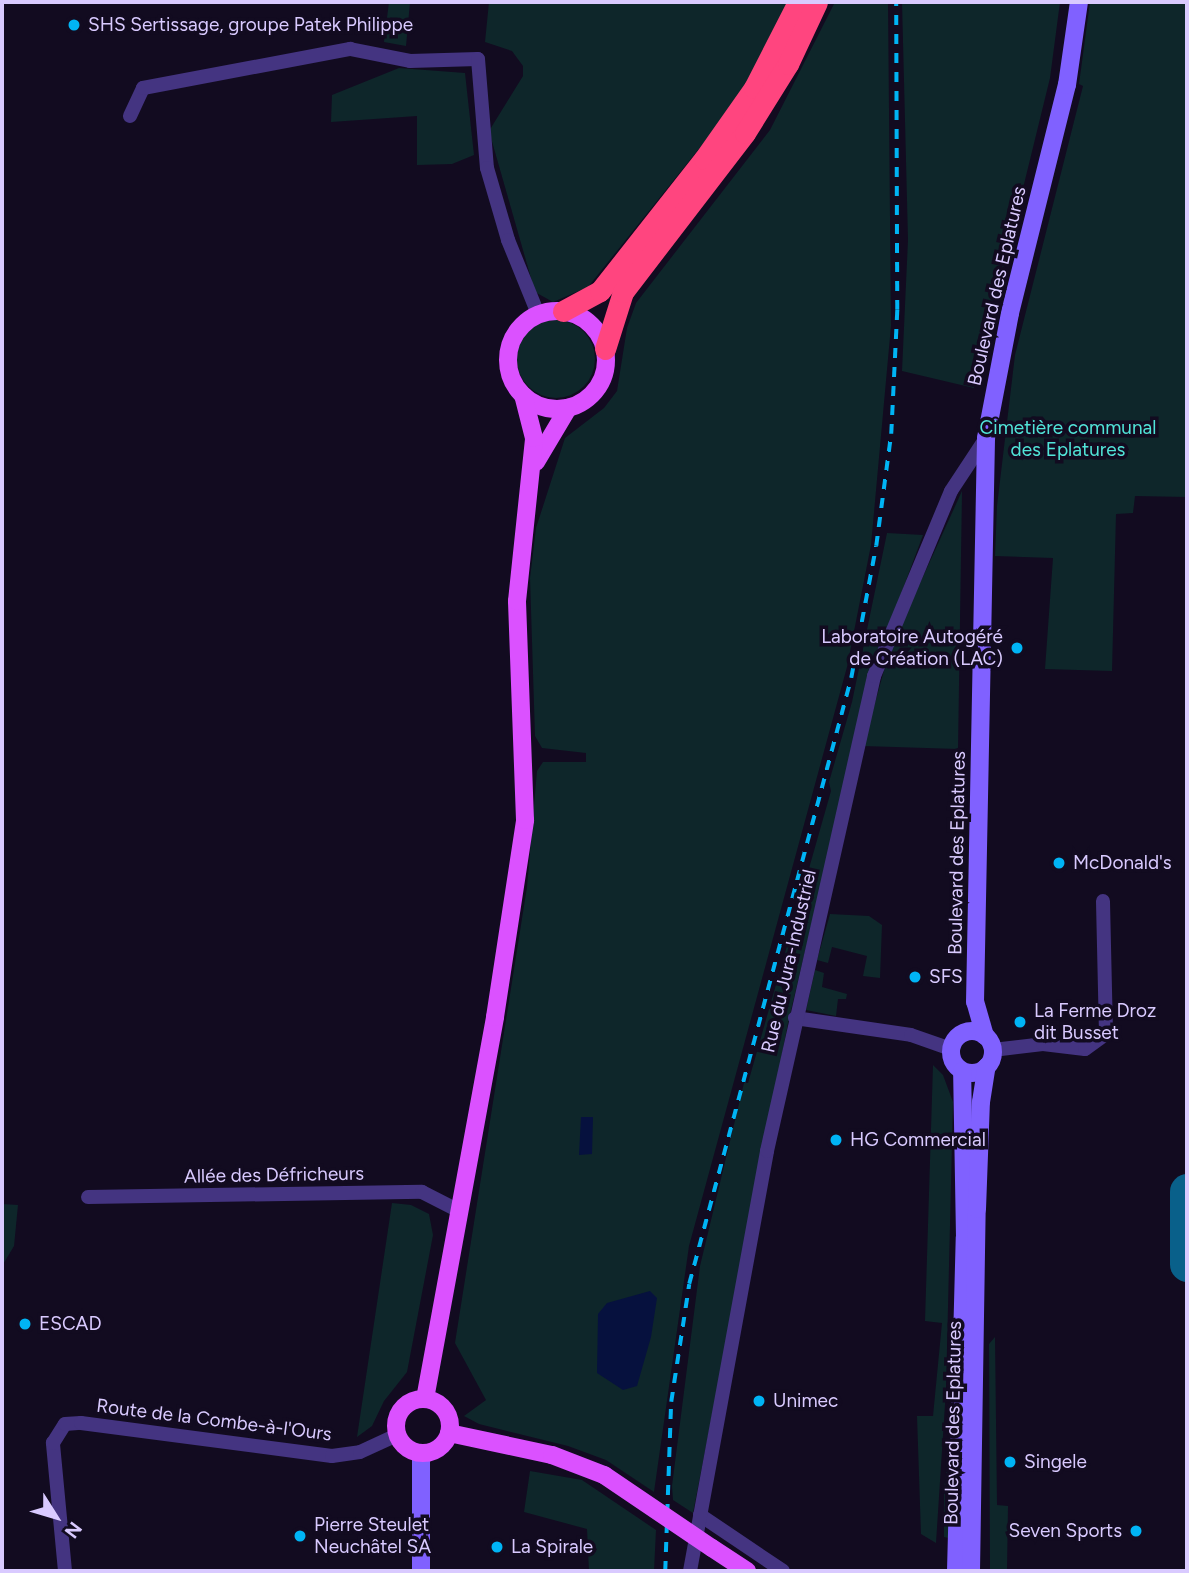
<!DOCTYPE html>
<html>
<head>
<meta charset="utf-8">
<style>
  body { margin:0 }
  #map { position:relative; width:1189px; height:1573px; overflow:hidden; background:#120b20; font-family:Figtree,sans-serif }
  div>[style] { position:absolute }
  .green>* { inset:0; background:#0e262a }
  .round { border-radius:50% }
  .water>* { inset:0; background:#06113e }
  .taxiway>* { height:35px; margin:-17.5px; padding:0 17.5px; transform-origin:17.5px; border-radius:17.5px; background:#09608a }
  .minor>* { height:14px; margin:-7px; padding:0 7px; transform-origin:7px; border-radius:7px; background:#443481 }
  .secondary>* { height:18px; margin:-9px; padding:0 9px; transform-origin:9px; border-radius:9px; background:#8061ff }
  .secondary>.ring { margin:-9px; padding:0; box-sizing:content-box; background:none; border:18px solid #8061ff; border-radius:50% }
  .primary>* { height:18px; margin:-9px; padding:0 9px; transform-origin:9px; border-radius:9px; background:#db51ff }
  .primary>.ring { margin:-9px; padding:0; box-sizing:content-box; background:none; border:18px solid #db51ff; border-radius:50% }
  .motorway>* { height:21px; margin:-10.5px; padding:0 10.5px; transform-origin:10.5px; border-radius:10.5px; background:#ff457f }
  .rail>* { height:3.5px; margin-top:-1.75px; transform-origin:0; background:repeating-linear-gradient(90deg,#00b4f5 0 10px,transparent 0 19px) }
  .primary-bridge>* { height:18px; margin:-9px; padding:0 9px; transform-origin:9px; border-radius:9px; background:#db51ff }
  .dots>* { width:19px; height:19px; translate:-50% -50%; box-sizing:border-box; border:4px solid #120b20; border-radius:50% }
  span { translate:-50% -50%; white-space:nowrap; text-align:center; line-height:1.15; -webkit-text-stroke:7px #120b20; paint-order:stroke }
  .poi-label { font-size:19px; color:#d9caff }
  .left { translate:0 -50%; text-align:left }
  .right { translate:-100% -50%; text-align:right }
  .street-label { font-size:19px; color:#d9caff }
  .park-label { font-size:19px; color:#51e4d8 }
  .frame { position:absolute; inset:0; border:4px solid #d9caff; pointer-events:none }
  .north { position:absolute; left:21px; top:1482px; width:70px; height:70px; -webkit-text-stroke:5px #120b20; paint-order:stroke; rotate:127deg; font-size:19px; font-weight:700; line-height:28px; text-align:center; color:#d9caff }
  .north::after { content:''; display:block; margin:auto; width:24px; height:32px; background:#d9caff; clip-path:polygon(50% 0,100% 100%,50% 72%,0 100%) }
</style>
</head>
<body>
<div id="map">
  <div class="green">
    <div style="clip-path:polygon(389px 2px,410px 2px,406px 46px,384px 42px)"></div>
    <div style="clip-path:polygon(489px 2px,788px 2px,751px 80px,714px 130px,588px 287px,553px 302px,535px 292px,489px 131px,523px 76px,523px 66px,512px 51px,485px 42px)"></div>
    <div style="clip-path:polygon(835px 2px,888px 2px,891px 326px,871px 545px,847px 667px,689px 1246px,654px 1492px,606px 1460px,568px 1446px,479px 1424px,464px 1416px,486px 1400px,455px 1343px,527px 887px,537px 771px,543px 762px,586px 762px,586px 753px,542px 748px,535px 736px,530px 578px,536px 528px,565px 438px,604px 408px,617px 391px,627px 328px,636px 303px,770px 130px)"></div>
    <div style="clip-path:polygon(902px 2px,1060px 2px,1050px 78px,974px 388px,902px 371px,908px 240px)"></div>
    <div style="clip-path:polygon(1090px 2px,1187px 2px,1187px 497px,1135px 496px,1133px 513px,1116px 514px,1112px 671px,1045px 669px,1053px 558px,995px 556px,997px 506px,1015px 355px,1083px 86px,1079px 84px)"></div>
    <div style="clip-path:polygon(399px 68px,465px 73px,474px 155px,452px 164px,417px 165px,417px 116px,331px 122px,332px 95px)"></div>
    <div class="round" style="left:517px;top:320px;width:78px;height:78px"></div>
    <div style="clip-path:polygon(962px 491px,958px 749px,863px 746px,890px 649px)"></div>
    <div style="clip-path:polygon(887px 533px,923px 535px,870px 677px,788px 1023px,693px 1513px,673px 1500px,672px 1486px,700px 1266px,744px 1083px,748px 1083px,831px 791px,829px 782px,852px 702px)"></div>
    <div style="clip-path:polygon(830px 914px,869px 916px,882px 925px,880px 978px,863px 976px,867px 956px,832px 947px,828px 963px,817px 960px)"></div>
    <div style="clip-path:polygon(815px 970px,824px 973px,822px 987px,847px 994px,846px 999px,838px 999px,836px 1016px,806px 1010px)"></div>
    <div style="clip-path:polygon(933px 1065px,943px 1075px,953px 1102px,946px 1389px,936px 1543px,921px 1534px,917px 1416px,933px 1416px,942px 1323px,925px 1321px)"></div>
    <div style="clip-path:polygon(392px 1203px,411px 1205px,429px 1214px,433px 1235px,407px 1372px,384px 1401px,372px 1426px,357px 1437px)"></div>
    <div style="clip-path:polygon(2px 1204px,18px 1205px,14px 1246px,2px 1266px)"></div>
    <div style="clip-path:polygon(995px 1337px,997px 1505px,1008px 1506px,1007px 1571px,990px 1571px,989px 1344px)"></div>
    <div style="clip-path:polygon(954px 1411px,953px 1539px,944px 1537px,944px 1490px)"></div>
    <div style="clip-path:polygon(530px 1471px,582px 1480px,656px 1530px,654px 1571px,589px 1571px,587px 1529px,524px 1512px)"></div>
  </div>
  <div class="water">
    <div style="clip-path:polygon(581px 1117px,593px 1117px,592px 1154px,579px 1155px)"></div>
    <div style="clip-path:polygon(650px 1291px,657px 1298px,651px 1337px,637px 1386px,623px 1390px,597px 1373px,598px 1314px,607px 1303px)"></div>
  </div>
  <div class="taxiway">
    <div style="left:1187px;top:1191px;width:73px;rotate:90deg"></div>
  </div>
  <div class="minor">
    <div style="left:130px;top:116px;width:31px;rotate:-65deg"></div>
    <div style="left:143px;top:88px;width:211px;rotate:-10.7deg"></div>
    <div style="left:350px;top:49px;width:61px;rotate:11.3deg"></div>
    <div style="left:410px;top:61px;width:68px;rotate:-1.7deg"></div>
    <div style="left:478px;top:59px;width:109px;rotate:85.3deg"></div>
    <div style="left:487px;top:168px;width:75px;rotate:73.7deg"></div>
    <div style="left:508px;top:240px;width:80px;rotate:67.9deg"></div>
    <div style="left:795px;top:1018px;width:117px;rotate:8.3deg"></div>
    <div style="left:911px;top:1035px;width:42px;rotate:19.3deg"></div>
    <div style="left:993px;top:1050px;width:50px;rotate:-6.8deg"></div>
    <div style="left:1043px;top:1044px;width:42px;rotate:6.8deg"></div>
    <div style="left:1085px;top:1049px;width:26px;rotate:-36deg"></div>
    <div style="left:1106px;top:1034px;width:133px;rotate:-91.3deg"></div>
    <div style="left:88px;top:1197px;width:334px;rotate:-0.9deg"></div>
    <div style="left:422px;top:1192px;width:39px;rotate:27deg"></div>
    <div style="left:700px;top:1515px;width:100px;rotate:34deg"></div>
    <div style="left:65px;top:1571px;width:129px;rotate:-95.4deg"></div>
    <div style="left:53px;top:1443px;width:22px;rotate:-58deg"></div>
    <div style="left:65px;top:1424px;width:16px;rotate:-4deg"></div>
    <div style="left:81px;top:1423px;width:253px;rotate:7.5deg"></div>
    <div style="left:332px;top:1456px;width:28px;rotate:-8deg"></div>
    <div style="left:360px;top:1452px;width:41px;rotate:-24.7deg"></div>
    <div style="left:690px;top:1571px;width:427px;rotate:-79.6deg"></div>
    <div style="left:767px;top:1151px;width:487px;rotate:-77.3deg"></div>
    <div style="left:874px;top:676px;width:200px;rotate:-67.4deg"></div>
    <div style="left:951px;top:491px;width:64px;rotate:-56.6deg"></div>
  </div>
  <div class="secondary">
    <div class="ring" style="left:951px;top:1031px;width:24px;height:24px"></div>
    <div style="left:985px;top:1036px;width:35px;rotate:-106deg"></div>
    <div style="left:975px;top:1002px;width:564px;rotate:-88.88deg"></div>
    <div style="left:986px;top:438px;width:127px;rotate:-79.1deg"></div>
    <div style="left:1010px;top:313px;width:235px;rotate:-76deg"></div>
    <div style="left:1067px;top:85px;width:84px;rotate:-81.8deg"></div>
    <div style="left:421px;top:1571px;width:118px;rotate:-90deg"></div>
    <div style="left:956px;top:1571px;width:334px;rotate:-88.5deg"></div>
    <div style="left:965px;top:1237px;width:166px;rotate:-91deg"></div>
    <div style="left:971px;top:1571px;width:362px;rotate:-89.1deg"></div>
    <div style="left:977px;top:1209px;width:107px;rotate:-87.9deg"></div>
    <div style="left:981px;top:1102px;width:36px;rotate:-81deg"></div>
  </div>
  <div class="primary">
    <div class="ring" style="left:508px;top:311px;width:80px;height:80px"></div>
    <div style="left:536px;top:462px;width:63px;rotate:-59.3deg"></div>
    <div class="ring" style="left:396px;top:1399px;width:36px;height:36px"></div>
    <div style="left:425px;top:1399px;width:388px;rotate:-79.6deg"></div>
    <div style="left:495px;top:1017px;width:199px;rotate:-81.3deg"></div>
    <div style="left:525px;top:820px;width:219px;rotate:-92.1deg"></div>
    <div style="left:517px;top:601px;width:164px;rotate:-84deg"></div>
    <div style="left:534px;top:438px;width:44px;rotate:-104.3deg"></div>
    <div style="left:449px;top:1433px;width:105px;rotate:12.1deg"></div>
    <div style="left:552px;top:1455px;width:56px;rotate:21deg"></div>
    <div style="left:712px;top:1548px;width:42px;rotate:33.3deg"></div>
  </div>
  <div class="motorway">
    <div style="left:563px;top:311px;width:42px;rotate:-28.4deg"></div>
    <div style="left:600px;top:291px;width:168px;rotate:-51.8deg"></div>
    <div style="left:704px;top:159px;width:87px;rotate:-54.8deg"></div>
    <div style="left:754px;top:88px;width:97px;rotate:-62.9deg"></div>
    <div style="left:605px;top:349px;width:60px;rotate:-72.5deg"></div>
    <div style="left:623px;top:292px;width:200px;rotate:-52.5deg"></div>
    <div style="left:745px;top:133px;width:81px;rotate:-58.1deg"></div>
    <div style="left:788px;top:64px;width:68px;rotate:-64.9deg"></div>
  </div>
  <div class="rail">
    <div style="left:665px;top:1571px;width:169px;rotate:-88deg"></div>
    <div style="left:671px;top:1402px;width:119px;rotate:-81.3deg"></div>
    <div style="left:689px;top:1284px;width:627px;rotate:-75.03deg"></div>
    <div style="left:851px;top:678px;width:134px;rotate:-79.3deg"></div>
    <div style="left:876px;top:546px;width:113px;rotate:-82.4deg"></div>
    <div style="left:891px;top:434px;width:124px;rotate:-87.2deg"></div>
    <div style="left:897px;top:310px;width:308px;rotate:-90.2deg"></div>
  </div>
  <div class="primary-bridge">
    <div style="left:604px;top:1475px;width:130px;rotate:34.1deg"></div>
  </div>
  <div class="dots">
    <div style="left:74px;top:25px;background:#00b4f5"></div>
    <div style="left:1017px;top:648px;background:#00b4f5"></div>
    <div style="left:1059px;top:863px;background:#00b4f5"></div>
    <div style="left:915px;top:977px;background:#00b4f5"></div>
    <div style="left:1020px;top:1022px;background:#00b4f5"></div>
    <div style="left:836px;top:1140px;background:#00b4f5"></div>
    <div style="left:25px;top:1324px;background:#00b4f5"></div>
    <div style="left:759px;top:1401px;background:#00b4f5"></div>
    <div style="left:1010px;top:1462px;background:#00b4f5"></div>
    <div style="left:1136px;top:1531px;background:#00b4f5"></div>
    <div style="left:300px;top:1536px;background:#00b4f5"></div>
    <div style="left:497px;top:1547px;background:#00b4f5"></div>
  </div>
  <div class="poi-label">
    <span class="left" style="left:88px;top:25px">SHS Sertissage, groupe Patek Philippe</span>
    <span class="right" style="left:1003px;top:648px">Laboratoire Autogéré<br>de Création (LAC)</span>
    <span class="left" style="left:1073px;top:863px">McDonald's</span>
    <span class="left" style="left:929px;top:977px">SFS</span>
    <span class="left" style="left:1034px;top:1022px">La Ferme Droz<br>dit Busset</span>
    <span class="left" style="left:850px;top:1140px">HG Commercial</span>
    <span class="left" style="left:39px;top:1324px">ESCAD</span>
    <span class="left" style="left:773px;top:1401px">Unimec</span>
    <span class="left" style="left:1024px;top:1462px">Singele</span>
    <span class="left" style="left:314px;top:1536px">Pierre Steulet<br>Neuchâtel SA</span>
    <span class="right" style="left:1122px;top:1531px">Seven Sports</span>
    <span class="left" style="left:511px;top:1547px">La Spirale</span>
  </div>
  <div class="street-label">
    <span style="left:997px;top:286px;rotate:-77deg">Boulevard des Eplatures</span>
    <span style="left:957px;top:853px;rotate:-89deg">Boulevard des Eplatures</span>
    <span style="left:789px;top:961px;rotate:-77deg">Rue du Jura-Industriel</span>
    <span style="left:274px;top:1175px;rotate:-1deg">Allée des Défricheurs</span>
    <span style="left:214px;top:1420px;rotate:7deg">Route de la Combe-à-l'Ours</span>
    <span style="left:953px;top:1423px;rotate:-89deg">Boulevard des Eplatures</span>
  </div>
  <div class="park-label">
    <span style="left:1068px;top:439px">Cimetière communal<br>des Eplatures</span>
  </div>
  <div class="frame"></div>
  <div class="north">N</div>
</div>
</body>
</html>
